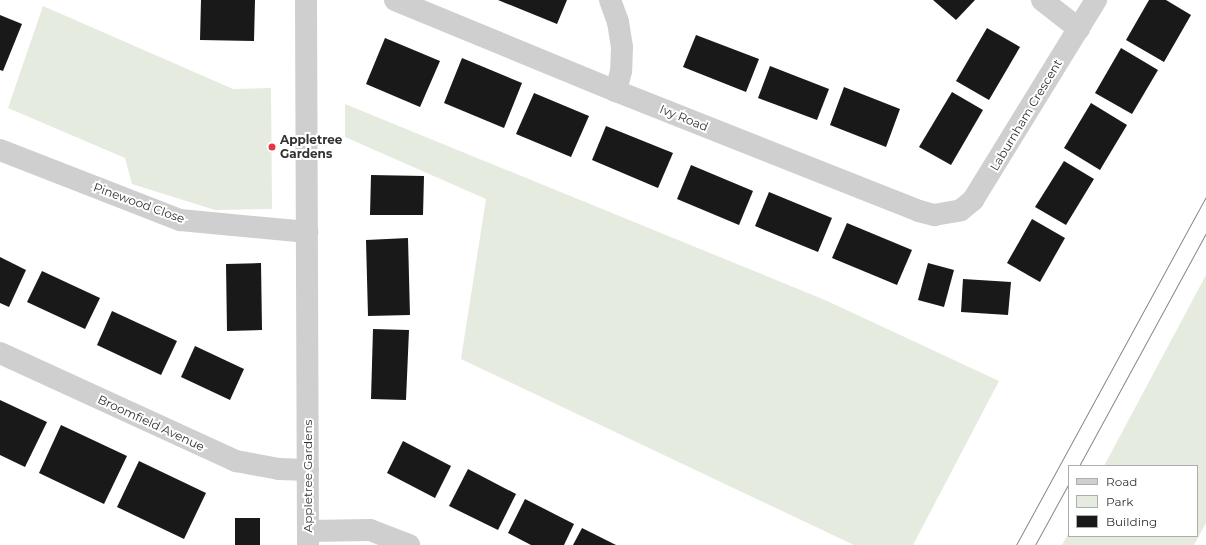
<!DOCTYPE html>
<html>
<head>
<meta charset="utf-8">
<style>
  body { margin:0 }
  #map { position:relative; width:1206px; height:545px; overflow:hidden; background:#fff; font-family:Montserrat,sans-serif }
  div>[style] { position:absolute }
  .green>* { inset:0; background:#e5ebde }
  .building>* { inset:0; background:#191919 }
  .minor>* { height:22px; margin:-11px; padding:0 11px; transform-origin:11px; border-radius:11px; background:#cfcfcf }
  .tertiary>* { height:22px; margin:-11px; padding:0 11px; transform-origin:11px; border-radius:11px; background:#cfcfcf }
  .tram>* { height:1px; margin:-0.5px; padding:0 0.5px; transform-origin:0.5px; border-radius:0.5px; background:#878787 }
  .dots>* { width:11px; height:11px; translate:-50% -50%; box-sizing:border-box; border:2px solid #fff; border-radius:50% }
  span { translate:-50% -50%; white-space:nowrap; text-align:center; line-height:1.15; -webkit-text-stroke:4px #fff; paint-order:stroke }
  .street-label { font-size:12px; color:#323232 }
  .poi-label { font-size:12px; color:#323232; font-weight:700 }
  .left { translate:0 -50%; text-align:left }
  .legend { position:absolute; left:1068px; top:465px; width:130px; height:72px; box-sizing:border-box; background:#fff; border:1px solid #adadad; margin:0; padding:5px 7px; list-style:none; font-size:12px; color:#323232 }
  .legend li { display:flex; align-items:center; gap:8px; height:20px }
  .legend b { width:20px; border:1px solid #adadad }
</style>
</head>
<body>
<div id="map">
  <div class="green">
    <div style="clip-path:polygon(43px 6px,233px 89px,271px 88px,272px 209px,215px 210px,132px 184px,125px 158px,8px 108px)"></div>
    <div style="clip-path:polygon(345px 104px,825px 300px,999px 381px,913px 545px,854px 545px,461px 359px,486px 199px,345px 137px)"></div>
    <div style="clip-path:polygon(1206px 275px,1206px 523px,1194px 545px,1062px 545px,1069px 532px,1069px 536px,1197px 536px,1197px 466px,1104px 466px)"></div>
  </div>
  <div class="building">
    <div style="clip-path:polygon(201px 0,255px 0,254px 41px,200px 40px)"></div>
    <div style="clip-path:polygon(498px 0,567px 0,557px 24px)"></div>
    <div style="clip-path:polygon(933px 0,975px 0,956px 20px)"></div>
    <div style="clip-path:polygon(1149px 0,1166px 0,1191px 15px,1164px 62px,1126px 40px)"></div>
    <div style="clip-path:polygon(0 15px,22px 24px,3px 71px,0 70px)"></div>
    <div style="clip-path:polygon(987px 28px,1020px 47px,989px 100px,956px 81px)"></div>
    <div style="clip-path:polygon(696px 35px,759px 59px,746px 92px,683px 67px)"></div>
    <div style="clip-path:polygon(385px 38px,440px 61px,420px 107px,366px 84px)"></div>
    <div style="clip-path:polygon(1121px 48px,1158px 70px,1132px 114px,1095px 93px)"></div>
    <div style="clip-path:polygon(462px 58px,522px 83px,504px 128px,444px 103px)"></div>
    <div style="clip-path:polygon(770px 66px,829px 89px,817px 120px,758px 98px)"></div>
    <div style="clip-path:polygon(844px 87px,900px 109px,886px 147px,830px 125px)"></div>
    <div style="clip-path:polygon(952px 92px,983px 110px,951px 165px,919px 147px)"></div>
    <div style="clip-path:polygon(534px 93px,589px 116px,571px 157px,516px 134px)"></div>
    <div style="clip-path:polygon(1091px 103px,1127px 125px,1100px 170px,1064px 148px)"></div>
    <div style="clip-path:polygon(606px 126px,673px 153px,658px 188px,592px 160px)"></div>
    <div style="clip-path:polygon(1064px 161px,1094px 179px,1066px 225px,1035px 207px)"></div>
    <div style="clip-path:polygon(691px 165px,753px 191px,739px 225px,677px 199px)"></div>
    <div style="clip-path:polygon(371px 175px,424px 176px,423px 215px,370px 215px)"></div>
    <div style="clip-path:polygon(769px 192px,832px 218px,818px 252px,755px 226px)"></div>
    <div style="clip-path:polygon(1032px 219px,1065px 238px,1040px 282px,1007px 263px)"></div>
    <div style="clip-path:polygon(847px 223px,912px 250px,897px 285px,832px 258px)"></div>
    <div style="clip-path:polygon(408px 238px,410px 315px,368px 316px,366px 240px)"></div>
    <div style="clip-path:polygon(0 257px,26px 270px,9px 307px,0 303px)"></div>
    <div style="clip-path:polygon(261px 263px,262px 330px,227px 331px,226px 264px)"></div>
    <div style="clip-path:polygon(928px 263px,954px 270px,944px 307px,918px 300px)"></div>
    <div style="clip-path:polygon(42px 271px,100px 298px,85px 329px,27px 302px)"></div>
    <div style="clip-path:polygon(963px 279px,1011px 282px,1008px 315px,961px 312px)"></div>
    <div style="clip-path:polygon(112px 311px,177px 341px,161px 375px,97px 345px)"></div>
    <div style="clip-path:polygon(373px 329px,409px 330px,406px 400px,371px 399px)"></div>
    <div style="clip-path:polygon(195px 346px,244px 369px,230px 400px,181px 377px)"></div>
    <div style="clip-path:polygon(0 400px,47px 422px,25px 467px,0 455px)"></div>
    <div style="clip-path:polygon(61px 425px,127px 456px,104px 504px,39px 473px)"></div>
    <div style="clip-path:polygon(403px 441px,451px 466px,435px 498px,387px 473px)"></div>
    <div style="clip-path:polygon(139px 461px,206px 493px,184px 539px,117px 507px)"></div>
    <div style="clip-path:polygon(468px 469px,516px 494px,498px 530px,449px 506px)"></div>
    <div style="clip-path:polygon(525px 499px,574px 524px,564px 545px,531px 545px,508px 533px)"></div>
    <div style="clip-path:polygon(235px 518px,260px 518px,260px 545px,235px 545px)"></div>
    <div style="clip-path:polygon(582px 528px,616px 545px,573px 545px)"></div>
  </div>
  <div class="minor">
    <div style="left:395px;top:0;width:239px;rotate:22.4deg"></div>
    <div style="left:616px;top:91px;width:326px;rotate:21.6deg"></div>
    <div style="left:919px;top:211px;width:16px;rotate:15deg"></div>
    <div style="left:934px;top:215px;width:27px;rotate:-10deg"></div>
    <div style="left:961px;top:210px;width:16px;rotate:-40deg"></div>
    <div style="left:973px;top:200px;width:235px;rotate:-58.4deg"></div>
    <div style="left:610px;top:0;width:23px;rotate:70deg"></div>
    <div style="left:618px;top:22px;width:25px;rotate:81deg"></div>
    <div style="left:622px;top:47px;width:24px;rotate:92deg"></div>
    <div style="left:621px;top:71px;width:21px;rotate:104deg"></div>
    <div style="left:1042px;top:0;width:47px;rotate:38.1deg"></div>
    <div style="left:0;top:150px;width:193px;rotate:21.3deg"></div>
    <div style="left:180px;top:220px;width:128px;rotate:5.4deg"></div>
    <div style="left:0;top:353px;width:260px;rotate:24.6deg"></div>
    <div style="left:236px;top:461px;width:44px;rotate:10.5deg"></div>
    <div style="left:279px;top:469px;width:29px;rotate:2deg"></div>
    <div style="left:308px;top:531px;width:62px;rotate:-0.9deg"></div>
    <div style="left:370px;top:530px;width:42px;rotate:21deg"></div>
  </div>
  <div class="tertiary">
    <div style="left:306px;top:0;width:545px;rotate:89.79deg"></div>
  </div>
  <div class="tram">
    <div style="left:1079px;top:466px;width:265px;rotate:-61.4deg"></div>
    <div style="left:1016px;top:545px;width:397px;rotate:-61.4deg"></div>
    <div style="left:1035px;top:545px;width:71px;rotate:-61.3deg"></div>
  </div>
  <div class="dots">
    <div style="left:272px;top:147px;background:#e7363f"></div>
  </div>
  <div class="street-label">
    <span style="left:1026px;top:115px;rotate:-59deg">Laburnham Crescent</span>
    <span style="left:684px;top:118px;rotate:22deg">Ivy Road</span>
    <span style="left:139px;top:203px;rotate:20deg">Pinewood Close</span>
    <span style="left:151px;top:423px;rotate:25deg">Broomfield Avenue</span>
    <span style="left:308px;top:476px;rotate:-90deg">Appletree Gardens</span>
  </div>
  <div class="poi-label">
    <span class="left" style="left:280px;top:147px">Appletree<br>Gardens</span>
  </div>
  <ul class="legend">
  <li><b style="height:5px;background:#cfcfcf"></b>Road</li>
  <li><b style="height:11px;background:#e5ebde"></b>Park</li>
  <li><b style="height:11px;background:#191919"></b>Building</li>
  </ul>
</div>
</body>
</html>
